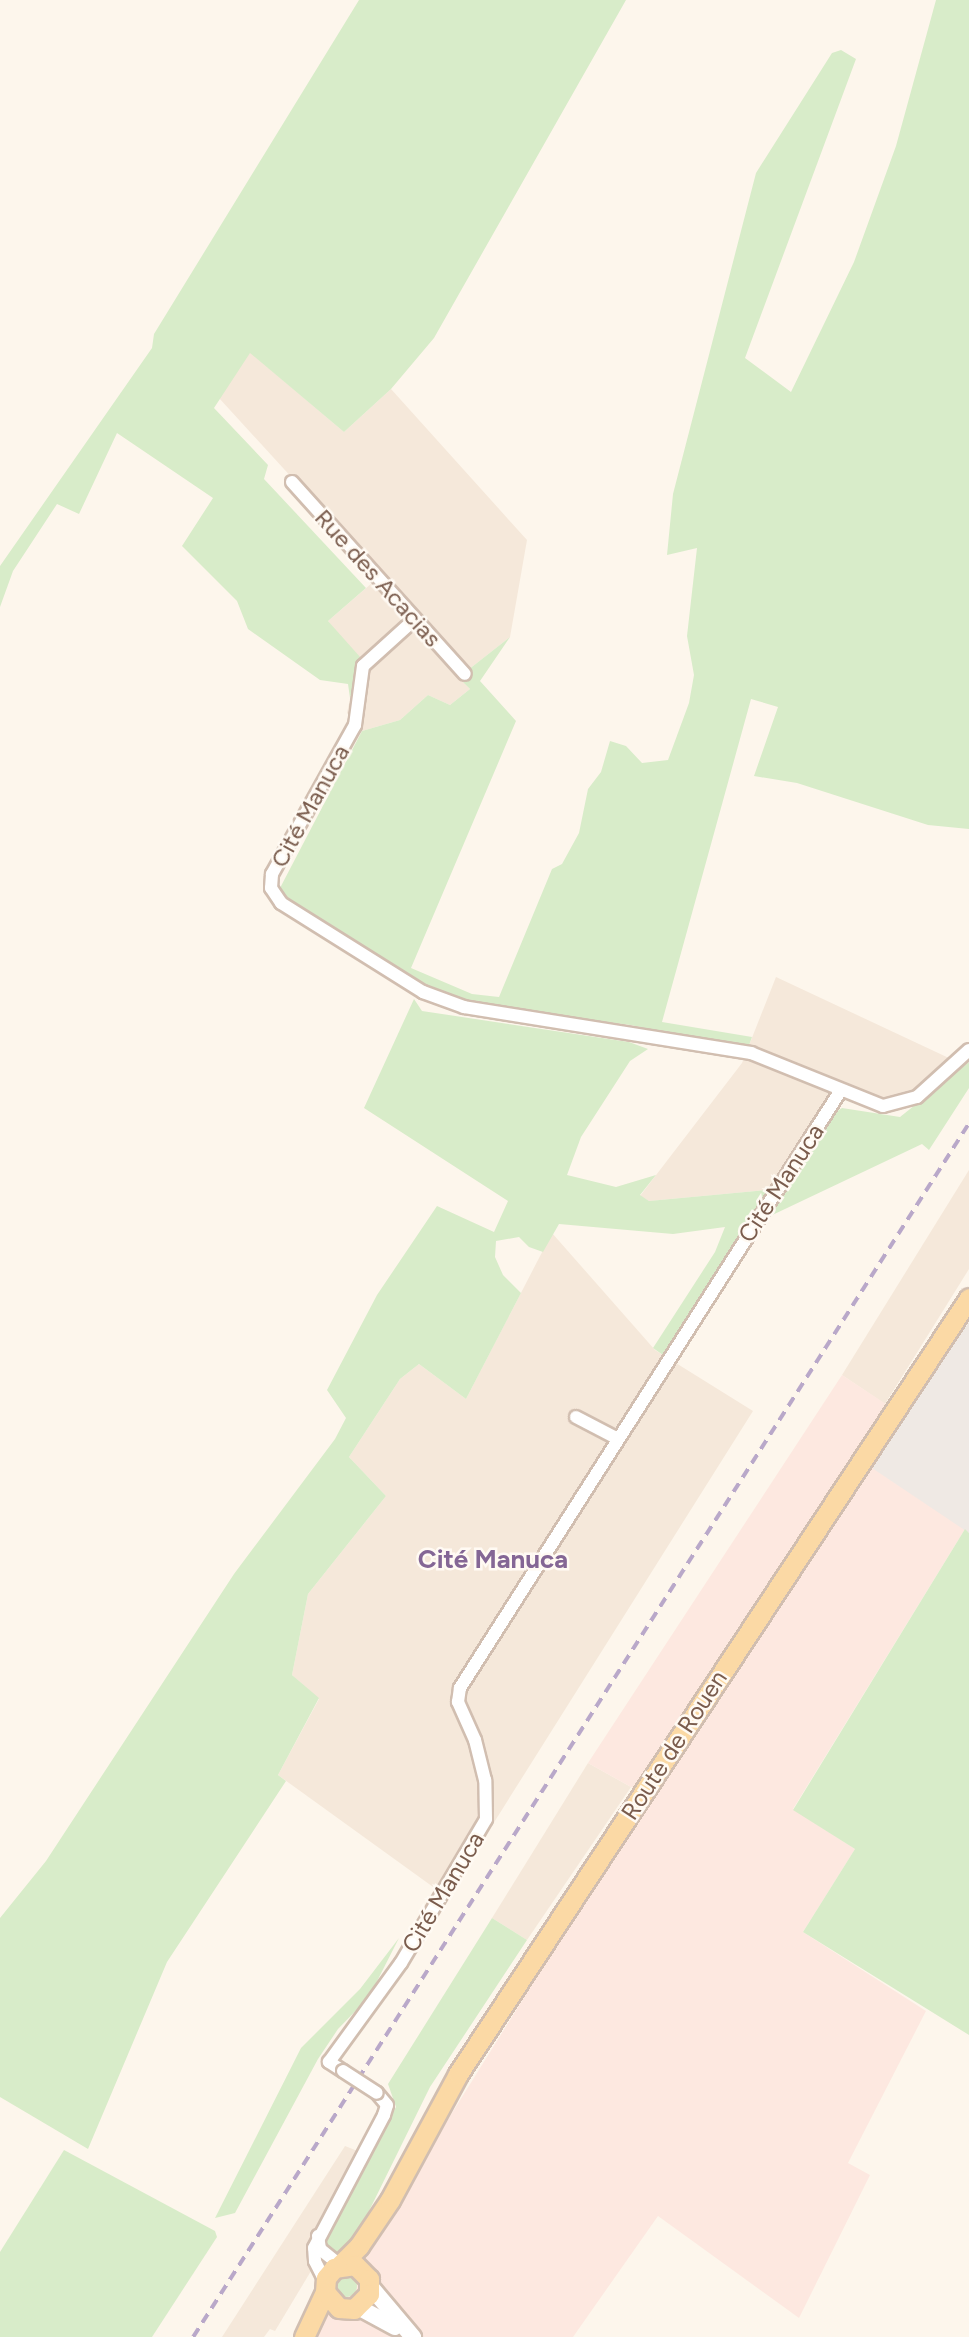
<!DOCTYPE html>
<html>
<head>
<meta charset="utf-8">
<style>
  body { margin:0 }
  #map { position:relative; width:969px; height:2337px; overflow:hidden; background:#fdf6ec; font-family:Figtree,sans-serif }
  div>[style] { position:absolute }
  .residential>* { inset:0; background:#f5e8da }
  .commercial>* { inset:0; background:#fde8e0 }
  .industrial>* { inset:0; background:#efe9e4 }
  .green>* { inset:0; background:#d8ecc9 }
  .round { border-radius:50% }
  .roads { filter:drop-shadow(2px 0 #d1beb0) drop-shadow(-2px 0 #d1beb0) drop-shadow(0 2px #d1beb0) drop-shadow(0 -2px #d1beb0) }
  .minor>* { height:12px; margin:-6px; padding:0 6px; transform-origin:6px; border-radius:6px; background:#fff }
  .tertiary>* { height:16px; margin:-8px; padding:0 8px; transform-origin:8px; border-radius:8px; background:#fff }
  .primary>* { height:19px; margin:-9.5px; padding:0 9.5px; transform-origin:9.5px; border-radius:9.5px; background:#fbd9a5 }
  .rail>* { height:3.5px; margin-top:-1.75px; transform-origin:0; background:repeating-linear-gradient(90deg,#b9a8c9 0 10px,transparent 0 17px) }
  .bridges { filter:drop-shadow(2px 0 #d1beb0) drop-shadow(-2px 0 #d1beb0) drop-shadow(0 2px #d1beb0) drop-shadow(0 -2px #d1beb0) }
  .minor-bridge>* { height:12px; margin:-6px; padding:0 6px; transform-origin:6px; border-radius:6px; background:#fff }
  span { translate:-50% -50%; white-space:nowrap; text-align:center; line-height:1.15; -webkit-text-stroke:5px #fffaf3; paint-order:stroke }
  .street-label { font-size:24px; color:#7a5c4d }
  .neighbourhood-label { font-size:26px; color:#846695; font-weight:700 }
</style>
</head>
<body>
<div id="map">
  <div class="residential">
    <div style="clip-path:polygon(250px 352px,344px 432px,391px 389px,527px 540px,510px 637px,468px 670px,219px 398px)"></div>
    <div style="clip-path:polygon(372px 583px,470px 689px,450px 705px,428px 695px,400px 720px,362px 731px,347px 713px,358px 661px,328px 621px)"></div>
    <div style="clip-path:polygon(776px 977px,951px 1059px,936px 1084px,897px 1101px,875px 1098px,839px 1083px,768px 1190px,649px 1201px,640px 1196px,742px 1063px)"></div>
    <div style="clip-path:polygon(969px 1170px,969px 1269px,885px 1404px,842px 1375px)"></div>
    <div style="clip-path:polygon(552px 1233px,655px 1350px,753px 1411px,447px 1897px,278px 1775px,319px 1699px,292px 1675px,308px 1594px,386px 1496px,349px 1457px,400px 1379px,419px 1364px,466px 1399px)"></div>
    <div style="clip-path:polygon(588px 1763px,631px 1787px,527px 1940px,492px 1918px)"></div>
    <div style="clip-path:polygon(345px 2146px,370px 2156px,327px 2232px,326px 2246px,275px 2331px,270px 2329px,264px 2337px,222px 2337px)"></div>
  </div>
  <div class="commercial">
    <div style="clip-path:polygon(842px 1375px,904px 1416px,870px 1466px,965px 1529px,793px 1809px,855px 1849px,803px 1932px,926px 2011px,848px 2163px,870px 2175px,799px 2318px,658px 2216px,573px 2337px,306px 2337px,333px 2304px,649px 1797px,588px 1763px)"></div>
  </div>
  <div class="industrial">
    <div style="clip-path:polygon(969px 1322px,969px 1533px,869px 1466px)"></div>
  </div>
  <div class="green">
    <div style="clip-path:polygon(359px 0,626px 0,434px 338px,391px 389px,344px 432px,250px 353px,214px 408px,268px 465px,264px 479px,366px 588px,328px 621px,361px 658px,350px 698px,348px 684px,320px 680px,248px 629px,237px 601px,182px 546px,213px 498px,117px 433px,79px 514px,57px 504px,13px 571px,0 607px,0 566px,152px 348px,154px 334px)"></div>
    <div style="clip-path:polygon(936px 0,969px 0,969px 829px,928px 825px,797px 783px,754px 776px,778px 707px,751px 699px,662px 1022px,752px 1037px,748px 1048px,630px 1025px,477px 1005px,427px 988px,291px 903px,280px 888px,362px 731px,400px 720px,428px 695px,450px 705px,470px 689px,462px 681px,468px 670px,510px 637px,480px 681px,516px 721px,411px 968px,472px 994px,499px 997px,552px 869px,562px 864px,579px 833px,588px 789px,601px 772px,610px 741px,626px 746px,642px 763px,668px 760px,689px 703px,694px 675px,687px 636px,697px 548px,667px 555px,673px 494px,756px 173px,832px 53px,841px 50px,856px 59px,745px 358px,791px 392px,854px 262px,896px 146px)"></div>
    <div style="clip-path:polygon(414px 999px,422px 1011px,629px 1042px,648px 1049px,630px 1061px,581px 1137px,567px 1175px,616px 1187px,656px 1175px,640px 1195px,649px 1201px,768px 1190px,663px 1355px,653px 1348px,715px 1252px,725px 1227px,673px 1234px,559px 1224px,543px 1252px,529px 1247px,519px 1237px,496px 1241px,495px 1257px,503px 1275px,521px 1293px,466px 1399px,419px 1364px,400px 1379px,349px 1457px,386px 1496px,308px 1594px,292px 1675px,319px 1698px,278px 1775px,286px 1781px,167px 1962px,88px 2149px,0 2097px,0 1918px,46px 1861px,234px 1574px,335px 1439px,346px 1418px,327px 1390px,377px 1295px,437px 1206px,494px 1232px,508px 1201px,364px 1108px)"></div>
    <div style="clip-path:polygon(969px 1062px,969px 1088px,929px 1150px,922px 1144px,766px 1218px,828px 1117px,842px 1108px,900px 1117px)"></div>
    <div style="clip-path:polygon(965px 1529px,969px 1533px,969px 2035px,803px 1932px,855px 1849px,793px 1810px)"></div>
    <div style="clip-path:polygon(492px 1918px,527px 1940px,430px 2087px,368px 2213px,344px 2249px,333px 2254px,326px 2246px,327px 2232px,396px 2107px,388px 2084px)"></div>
    <div style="clip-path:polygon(399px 1938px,369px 1997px,338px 2029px,318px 2059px,235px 2213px,215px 2218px,301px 2048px,360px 1989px)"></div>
    <div style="clip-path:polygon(64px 2150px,215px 2231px,217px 2237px,152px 2337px,0 2337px,0 2252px)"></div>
    <div class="round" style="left:335px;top:2275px;width:22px;height:22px"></div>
  </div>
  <div class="roads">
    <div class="minor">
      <div style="left:292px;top:482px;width:258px;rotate:48deg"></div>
      <div style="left:415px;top:619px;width:70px;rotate:137.9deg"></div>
      <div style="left:363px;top:666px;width:60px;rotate:97.7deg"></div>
      <div style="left:355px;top:725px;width:171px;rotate:119.1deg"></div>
      <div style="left:272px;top:874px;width:14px;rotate:94deg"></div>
      <div style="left:271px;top:888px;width:18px;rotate:56deg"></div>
      <div style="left:281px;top:903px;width:168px;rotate:32.1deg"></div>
      <div style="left:423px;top:992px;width:44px;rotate:20.1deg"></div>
      <div style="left:464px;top:1007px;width:291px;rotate:9.1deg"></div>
      <div style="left:751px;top:1053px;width:142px;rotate:21.9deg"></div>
      <div style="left:883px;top:1106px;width:35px;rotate:-15deg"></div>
      <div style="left:917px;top:1097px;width:70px;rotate:-42.1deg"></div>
      <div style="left:576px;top:1417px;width:47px;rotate:27.6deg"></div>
      <div style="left:343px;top:2071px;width:17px;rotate:-147deg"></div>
      <div style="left:329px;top:2062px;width:122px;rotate:-54deg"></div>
      <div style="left:401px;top:1963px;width:167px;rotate:-59.4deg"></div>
      <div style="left:486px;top:1819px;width:39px;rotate:-91deg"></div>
      <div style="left:485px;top:1780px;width:41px;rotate:-104deg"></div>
      <div style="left:475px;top:1740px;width:42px;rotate:-114.1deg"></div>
      <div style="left:458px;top:1702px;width:14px;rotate:-82deg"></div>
      <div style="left:460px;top:1688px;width:709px;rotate:-57.5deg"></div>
      <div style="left:318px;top:2236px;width:13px;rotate:81deg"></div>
      <div style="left:320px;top:2249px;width:26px;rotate:39deg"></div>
      <div style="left:325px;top:2281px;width:22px;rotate:-117deg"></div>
      <div style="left:315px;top:2261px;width:13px;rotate:-94deg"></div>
      <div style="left:314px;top:2248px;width:150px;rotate:-62.2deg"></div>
      <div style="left:384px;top:2115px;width:10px;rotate:-73deg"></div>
      <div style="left:387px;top:2105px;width:16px;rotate:-130deg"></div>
    </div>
    <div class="tertiary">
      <div style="left:370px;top:2286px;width:67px;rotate:49.9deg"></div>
      <div style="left:358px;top:2307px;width:42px;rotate:28.4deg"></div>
    </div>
    <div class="primary">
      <div style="left:340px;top:2265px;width:27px;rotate:-45deg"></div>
      <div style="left:359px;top:2246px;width:55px;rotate:-56deg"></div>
      <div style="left:390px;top:2200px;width:143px;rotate:-61.6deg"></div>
      <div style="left:458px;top:2074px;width:929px;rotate:-56.63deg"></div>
      <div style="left:304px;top:2337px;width:50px;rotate:-65deg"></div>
      <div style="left:325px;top:2292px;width:14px;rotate:-86deg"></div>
      <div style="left:326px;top:2278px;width:13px;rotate:-51deg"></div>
      <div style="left:334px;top:2268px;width:21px;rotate:-8deg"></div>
      <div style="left:355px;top:2265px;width:20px;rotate:45deg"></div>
      <div style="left:369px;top:2279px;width:15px;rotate:90deg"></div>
      <div style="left:369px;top:2294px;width:21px;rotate:135deg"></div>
      <div style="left:354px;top:2309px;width:15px;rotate:-176deg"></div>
      <div style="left:339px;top:2308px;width:21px;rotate:-131deg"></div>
    </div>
  </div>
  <div class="rail">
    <div style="left:193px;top:2337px;width:1441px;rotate:-57.41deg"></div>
  </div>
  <div class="bridges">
    <div class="minor-bridge">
      <div style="left:343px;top:2071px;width:40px;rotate:32.9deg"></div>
    </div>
  </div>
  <div class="street-label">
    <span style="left:378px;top:578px;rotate:48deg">Rue des Acacias</span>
    <span style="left:310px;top:806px;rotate:-61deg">Cité Manuca</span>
    <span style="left:781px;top:1183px;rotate:-57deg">Cité Manuca</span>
    <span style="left:674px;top:1745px;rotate:-57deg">Route de Rouen</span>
    <span style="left:443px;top:1892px;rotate:-59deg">Cité Manuca</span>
  </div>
  <div class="neighbourhood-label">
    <span style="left:493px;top:1560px">Cité Manuca</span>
  </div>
</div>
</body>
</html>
